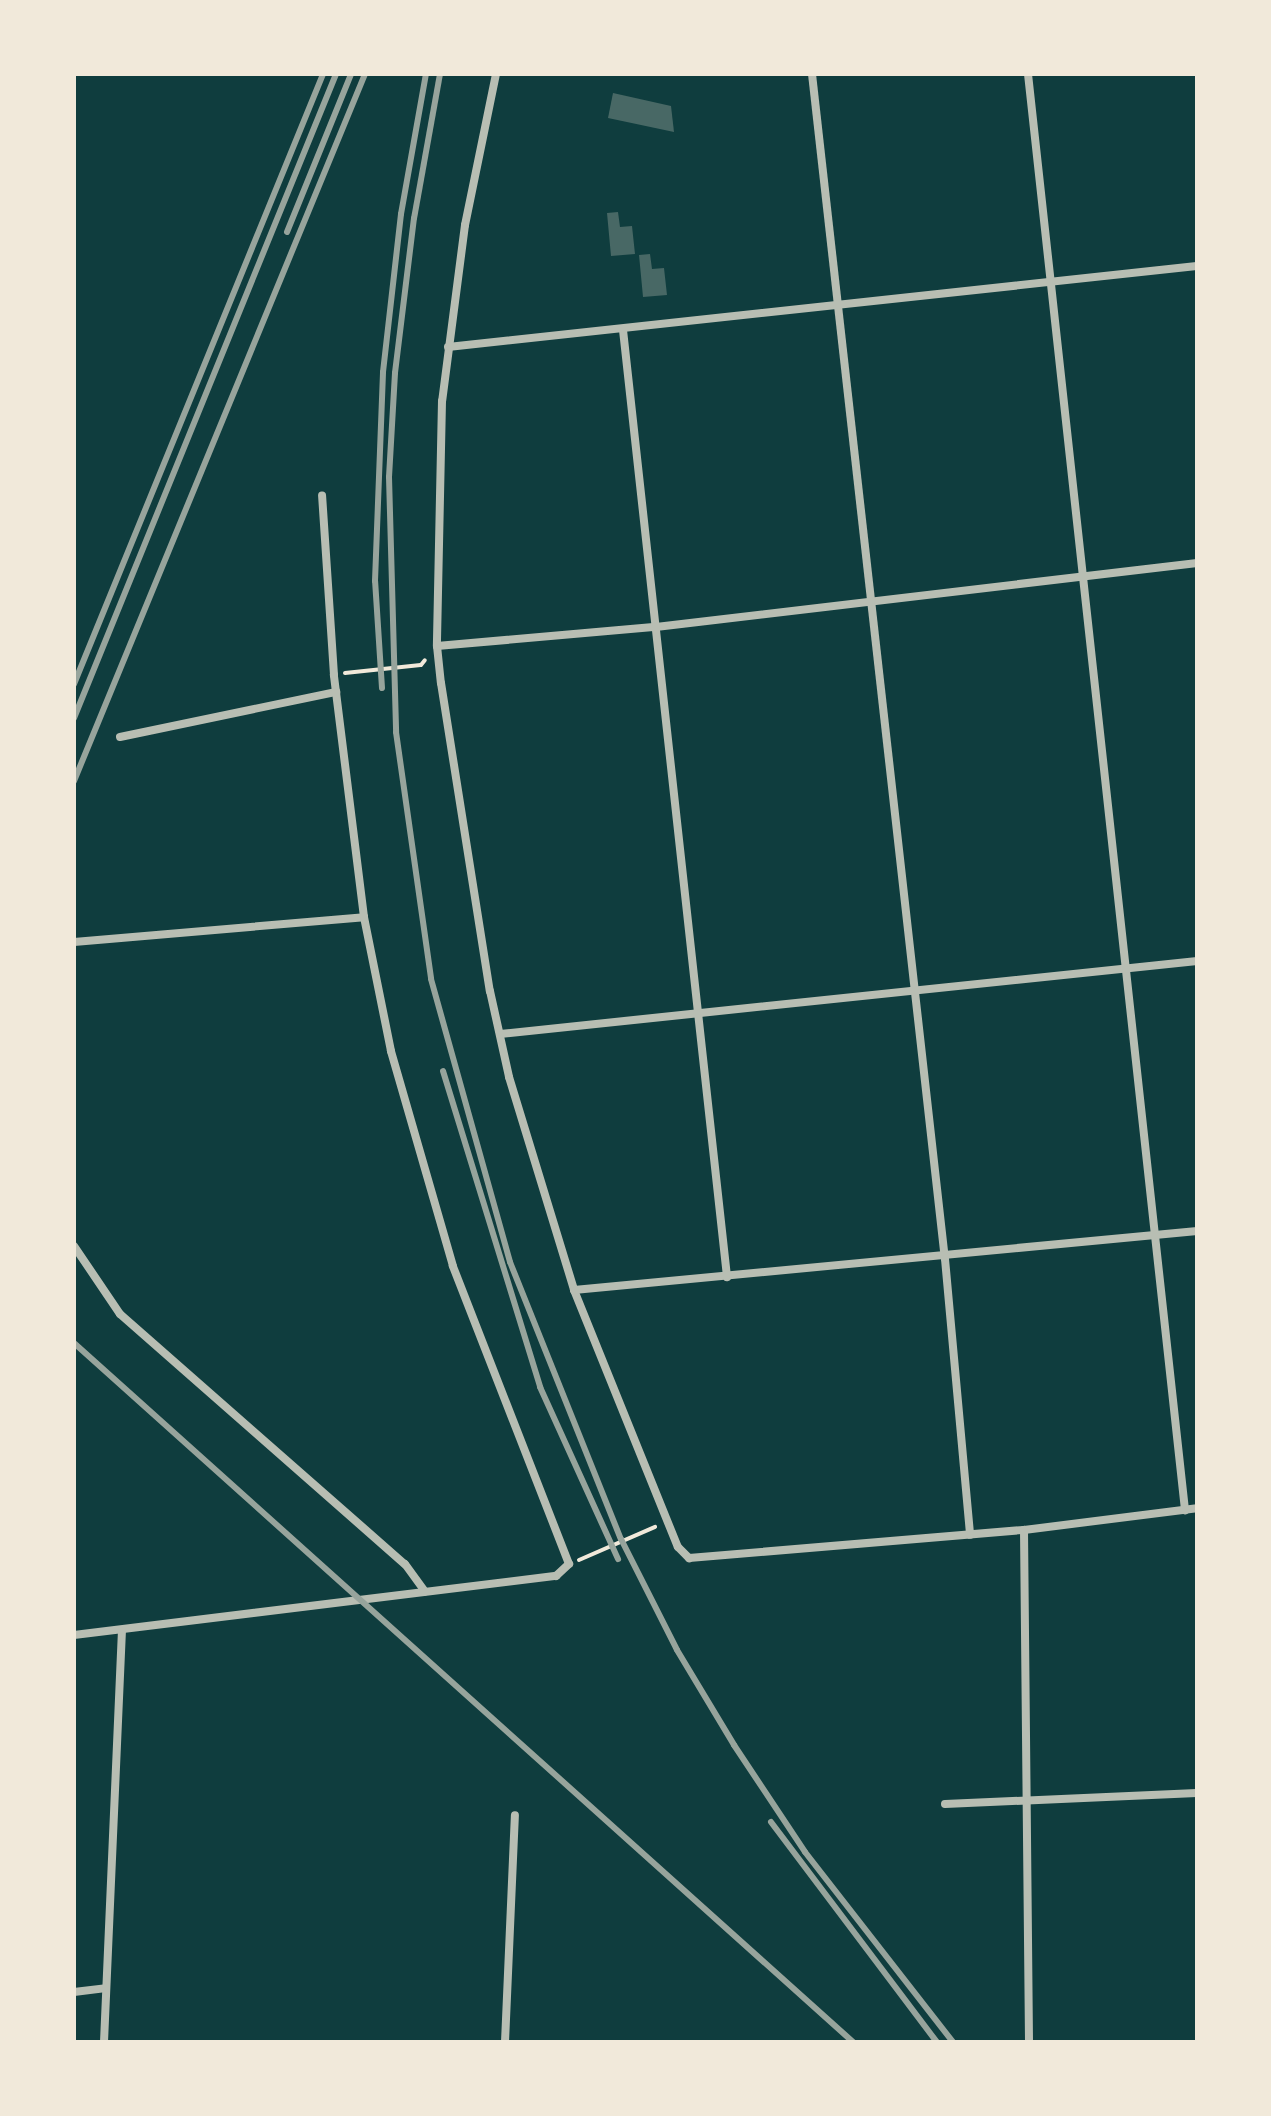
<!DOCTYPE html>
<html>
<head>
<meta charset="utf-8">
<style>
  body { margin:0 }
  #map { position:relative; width:1271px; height:2116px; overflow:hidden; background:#0f3d3e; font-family:"Public Sans",sans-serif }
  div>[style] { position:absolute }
  .building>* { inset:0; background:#486865 }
  .path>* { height:4px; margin:-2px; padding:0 2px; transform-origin:2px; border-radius:2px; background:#f1e9da }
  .minor>* { height:8px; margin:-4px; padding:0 4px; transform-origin:4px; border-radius:4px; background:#b8beb3 }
  .rail>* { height:6px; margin:-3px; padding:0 3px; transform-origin:3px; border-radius:3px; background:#97a49c }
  span { translate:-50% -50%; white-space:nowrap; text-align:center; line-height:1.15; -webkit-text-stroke:7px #f1e9da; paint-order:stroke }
  .frame { position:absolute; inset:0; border:76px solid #f1e9da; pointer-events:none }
</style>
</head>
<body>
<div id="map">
  <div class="building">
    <div style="clip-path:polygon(613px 93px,671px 106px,674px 132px,608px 118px)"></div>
    <div style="clip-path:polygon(618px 212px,620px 227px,632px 226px,635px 254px,611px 256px,607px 213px)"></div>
    <div style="clip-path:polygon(650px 254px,652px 269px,664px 268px,667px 295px,643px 297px,639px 255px)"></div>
  </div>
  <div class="path">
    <div style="left:345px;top:673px;width:76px;rotate:-6deg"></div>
    <div style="left:421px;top:665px;width:6px;rotate:-51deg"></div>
    <div style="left:579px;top:1560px;width:83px;rotate:-23.5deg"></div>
  </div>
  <div class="minor">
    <div style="left:496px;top:74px;width:154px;rotate:101.6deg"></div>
    <div style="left:465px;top:225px;width:177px;rotate:97.4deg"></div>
    <div style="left:442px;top:401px;width:245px;rotate:91.2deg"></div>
    <div style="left:437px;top:646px;width:37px;rotate:84deg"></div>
    <div style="left:441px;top:683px;width:312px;rotate:81deg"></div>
    <div style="left:490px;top:991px;width:88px;rotate:77.5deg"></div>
    <div style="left:509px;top:1077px;width:223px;rotate:73deg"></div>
    <div style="left:574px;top:1290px;width:277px;rotate:68deg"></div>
    <div style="left:678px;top:1547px;width:16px;rotate:45deg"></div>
    <div style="left:689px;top:1558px;width:336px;rotate:-4.8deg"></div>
    <div style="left:1024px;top:1530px;width:174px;rotate:-7.2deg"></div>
    <div style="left:812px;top:74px;width:1192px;rotate:83.6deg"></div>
    <div style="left:945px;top:1259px;width:277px;rotate:84.8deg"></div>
    <div style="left:1028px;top:74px;width:1445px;rotate:83.76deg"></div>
    <div style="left:623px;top:330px;width:953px;rotate:83.73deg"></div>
    <div style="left:448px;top:347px;width:753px;rotate:-6.17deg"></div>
    <div style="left:437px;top:646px;width:220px;rotate:-5deg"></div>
    <div style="left:656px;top:627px;width:545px;rotate:-6.75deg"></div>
    <div style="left:120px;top:737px;width:221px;rotate:-11.8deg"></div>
    <div style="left:74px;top:942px;width:291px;rotate:-4.9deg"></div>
    <div style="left:500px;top:1034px;width:701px;rotate:-5.98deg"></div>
    <div style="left:74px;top:1246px;width:82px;rotate:55.9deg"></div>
    <div style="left:120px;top:1314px;width:379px;rotate:41.3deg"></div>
    <div style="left:405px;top:1564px;width:34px;rotate:54deg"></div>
    <div style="left:574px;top:1290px;width:626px;rotate:-5.41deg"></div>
    <div style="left:1024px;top:1530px;width:512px;rotate:89.44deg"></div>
    <div style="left:74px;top:1635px;width:486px;rotate:-7deg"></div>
    <div style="left:556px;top:1576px;width:18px;rotate:-43deg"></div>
    <div style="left:569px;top:1564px;width:320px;rotate:-111.3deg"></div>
    <div style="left:453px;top:1266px;width:224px;rotate:-106.1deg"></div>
    <div style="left:391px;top:1051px;width:137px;rotate:-101.4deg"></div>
    <div style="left:364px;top:917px;width:244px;rotate:-97.1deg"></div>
    <div style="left:334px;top:675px;width:180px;rotate:-93.8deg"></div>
    <div style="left:945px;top:1804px;width:252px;rotate:-2.5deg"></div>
    <div style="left:74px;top:1992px;width:32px;rotate:-7deg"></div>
    <div style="left:104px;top:2042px;width:411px;rotate:-87.5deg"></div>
    <div style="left:505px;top:2042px;width:227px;rotate:-87.5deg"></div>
  </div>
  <div class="rail">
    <div style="left:440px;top:74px;width:146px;rotate:100.2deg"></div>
    <div style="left:414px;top:218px;width:156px;rotate:97deg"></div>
    <div style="left:395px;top:373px;width:104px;rotate:93.3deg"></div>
    <div style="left:389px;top:477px;width:255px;rotate:88.4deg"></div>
    <div style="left:396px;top:732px;width:249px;rotate:81.9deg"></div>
    <div style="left:431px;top:979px;width:294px;rotate:74.4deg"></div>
    <div style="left:510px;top:1262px;width:298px;rotate:68.2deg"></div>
    <div style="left:621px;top:1539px;width:124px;rotate:63.2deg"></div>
    <div style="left:677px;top:1650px;width:111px;rotate:59deg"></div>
    <div style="left:734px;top:1745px;width:128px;rotate:56.4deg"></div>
    <div style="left:805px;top:1852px;width:241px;rotate:52.1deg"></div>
    <div style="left:287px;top:232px;width:170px;rotate:-67.9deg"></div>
    <div style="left:74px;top:684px;width:659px;rotate:-67.79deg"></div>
    <div style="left:382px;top:688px;width:107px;rotate:-93.7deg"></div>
    <div style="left:375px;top:581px;width:209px;rotate:-87.8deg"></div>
    <div style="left:383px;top:372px;width:159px;rotate:-83.5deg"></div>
    <div style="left:401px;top:214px;width:142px;rotate:-79.9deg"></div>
    <div style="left:74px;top:718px;width:695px;rotate:-67.86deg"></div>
    <div style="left:74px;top:781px;width:765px;rotate:-67.63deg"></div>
    <div style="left:443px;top:1071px;width:331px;rotate:72.9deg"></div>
    <div style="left:540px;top:1387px;width:189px;rotate:65.6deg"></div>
    <div style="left:74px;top:1343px;width:1047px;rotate:41.9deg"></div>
    <div style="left:771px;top:1822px;width:276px;rotate:53deg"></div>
  </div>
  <div class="frame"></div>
</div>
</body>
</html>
